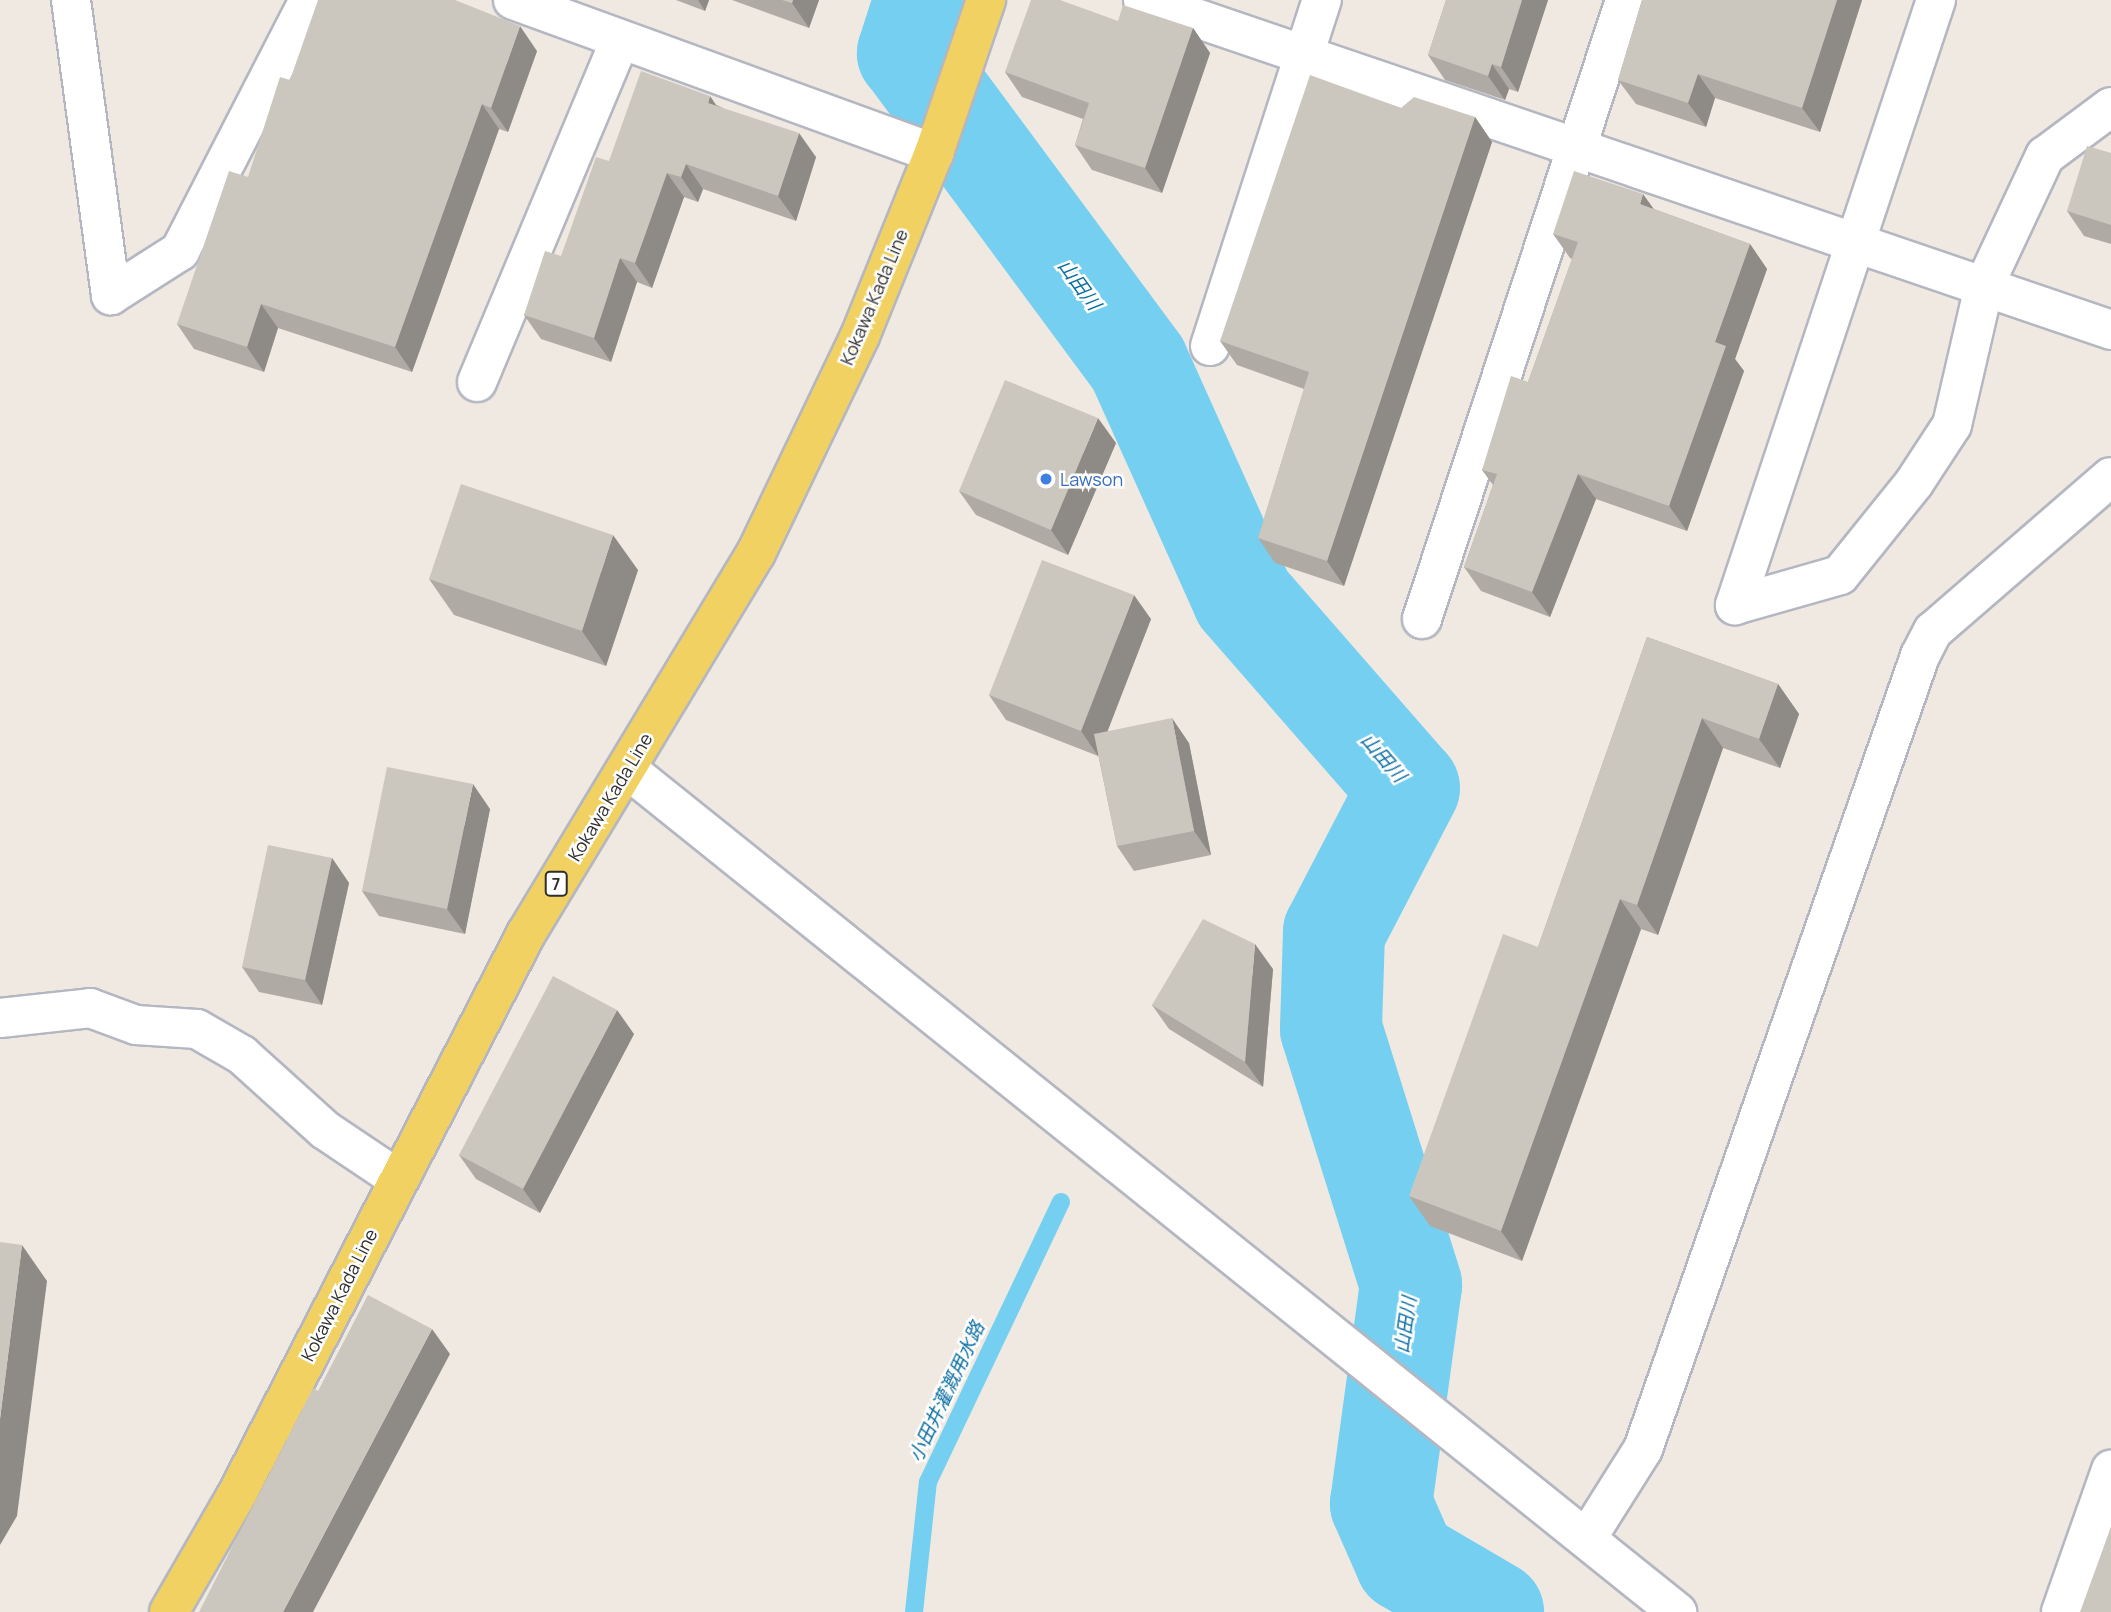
<!DOCTYPE html>
<html>
<head>
<meta charset="utf-8">
<style>
  body { margin:0 }
  #map { position:relative; width:2111px; height:1612px; overflow:hidden; background:#efe9e1; font-family:Manrope,"Noto Sans JP",sans-serif }
  div>[style] { position:absolute }
  .stream>* { height:18px; margin:-9px; padding:0 9px; transform-origin:9px; border-radius:9px; background:#75cff0 }
  .river>* { height:102px; margin:-51px; padding:0 51px; transform-origin:51px; border-radius:51px; background:#75cff0 }
  .roads { filter:drop-shadow(2px 0 #b4b7c1) drop-shadow(-2px 0 #b4b7c1) drop-shadow(0 2px #b4b7c1) drop-shadow(0 -2px #b4b7c1) }
  .minor>* { height:38px; margin:-19px; padding:0 19px; transform-origin:19px; border-radius:19px; background:#fff }
  .major>* { height:38px; margin:-19px; padding:0 19px; transform-origin:19px; border-radius:19px; background:#f2d163 }
  .wall>* { inset:0; background:#afaba4 }
  .shaded-wall>* { inset:0; background:#8e8b86 }
  .building>* { inset:0; background:#cbc7bf }
  .dots>* { width:19px; height:19px; translate:-50% -50%; box-sizing:border-box; border:4px solid #fff; border-radius:50% }
  span { translate:-50% -50%; white-space:nowrap; text-align:center; line-height:1.15; -webkit-text-stroke:5px #fff; paint-order:stroke }
  .shield-label span { padding:2px 5px; background:#fff; border:2px solid; border-radius:5px; -webkit-text-stroke-width:0 }
  .shield-label { font-size:16px; color:#2e2e2e; font-weight:700 }
  .street-label { font-size:18px; color:#2e2e2e }
  .shop-label { font-size:18px; color:#366cbe }
  .left { translate:0 -50%; text-align:left }
  .water-label { font-size:19px; color:#0d6fa3; font-style:italic }
</style>
</head>
<body>
<div id="map">
  <div class="stream">
    <div style="left:914px;top:1612px;width:131px;rotate:-83.9deg"></div>
    <div style="left:928px;top:1482px;width:310px;rotate:-64.6deg"></div>
  </div>
  <div class="river">
    <div style="left:925px;top:0;width:56px;rotate:107.8deg"></div>
    <div style="left:908px;top:53px;width:387px;rotate:53.5deg"></div>
    <div style="left:1138px;top:364px;width:256px;rotate:65.8deg"></div>
    <div style="left:1243px;top:598px;width:252px;rotate:48.9deg"></div>
    <div style="left:1409px;top:788px;width:162px;rotate:117.5deg"></div>
    <div style="left:1334px;top:932px;width:97px;rotate:91.8deg"></div>
    <div style="left:1331px;top:1029px;width:268px;rotate:72.6deg"></div>
    <div style="left:1411px;top:1285px;width:221px;rotate:97.8deg"></div>
    <div style="left:1381px;top:1504px;width:62px;rotate:66.3deg"></div>
    <div style="left:1406px;top:1561px;width:101px;rotate:30.4deg"></div>
  </div>
  <div class="roads">
    <div class="minor">
      <div style="left:71px;top:0;width:298px;rotate:82.3deg"></div>
      <div style="left:111px;top:295px;width:82px;rotate:-32.5deg"></div>
      <div style="left:180px;top:251px;width:282px;rotate:-62.8deg"></div>
      <div style="left:513px;top:0;width:448px;rotate:20deg"></div>
      <div style="left:1143px;top:0;width:1023px;rotate:18.82deg"></div>
      <div style="left:1936px;top:0;width:638px;rotate:108.38deg"></div>
      <div style="left:1735px;top:605px;width:109px;rotate:-15.9deg"></div>
      <div style="left:1840px;top:575px;width:118px;rotate:-51.2deg"></div>
      <div style="left:1914px;top:483px;width:69px;rotate:-56.8deg"></div>
      <div style="left:1952px;top:425px;width:143px;rotate:-77deg"></div>
      <div style="left:1984px;top:286px;width:144px;rotate:-64.9deg"></div>
      <div style="left:2045px;top:156px;width:82px;rotate:-36.6deg"></div>
      <div style="left:1210px;top:346px;width:364px;rotate:-72.1deg"></div>
      <div style="left:477px;top:382px;width:371px;rotate:-67.3deg"></div>
      <div style="left:1422px;top:619px;width:651px;rotate:-71.84deg"></div>
      <div style="left:627px;top:769px;width:1347px;rotate:38.76deg"></div>
      <div style="left:0;top:1018px;width:91px;rotate:-6.3deg"></div>
      <div style="left:90px;top:1008px;width:49px;rotate:20.3deg"></div>
      <div style="left:136px;top:1025px;width:61px;rotate:3.8deg"></div>
      <div style="left:197px;top:1029px;width:52px;rotate:30deg"></div>
      <div style="left:242px;top:1055px;width:112px;rotate:42.1deg"></div>
      <div style="left:325px;top:1130px;width:88px;rotate:33.9deg"></div>
      <div style="left:1587px;top:1538px;width:105px;rotate:-57.8deg"></div>
      <div style="left:1643px;top:1449px;width:840px;rotate:-70.75deg"></div>
      <div style="left:1920px;top:656px;width:28px;rotate:-63deg"></div>
      <div style="left:1933px;top:631px;width:235px;rotate:-40.9deg"></div>
      <div style="left:2061px;top:1612px;width:151px;rotate:-70.6deg"></div>
    </div>
    <div class="major">
      <div style="left:169px;top:1612px;width:134px;rotate:-60deg"></div>
      <div style="left:236px;top:1496px;width:632px;rotate:-62.71deg"></div>
      <div style="left:526px;top:934px;width:445px;rotate:-58.9deg"></div>
      <div style="left:756px;top:553px;width:241px;rotate:-64.4deg"></div>
      <div style="left:860px;top:336px;width:197px;rotate:-68deg"></div>
      <div style="left:934px;top:153px;width:162px;rotate:-71.2deg"></div>
    </div>
  </div>
  <div class="wall">
    <div style="clip-path:polygon(676px 0,709px 0,705px 11px)"></div>
    <div style="clip-path:polygon(732px 0,819px 0,809px 28px)"></div>
    <div style="clip-path:polygon(1446px 0,1548px 0,1518px 92px,1509px 89px,1505px 100px,1445px 80px,1428px 55px)"></div>
    <div style="clip-path:polygon(1642px 0,1862px 0,1820px 132px,1715px 98px,1706px 127px,1636px 104px,1618px 80px)"></div>
    <div style="clip-path:polygon(1118px 21px,1193px 28px,1210px 53px,1162px 193px,1092px 170px,1075px 145px,1083px 119px,1022px 97px,1005px 72px)"></div>
    <div style="clip-path:polygon(537px 51px,508px 132px,499px 129px,412px 372px,278px 328px,264px 372px,194px 349px,177px 324px,248px 177px)"></div>
    <div style="clip-path:polygon(717px 105px,816px 157px,796px 221px,703px 189px,698px 202px,684px 197px,652px 288px,637px 282px,611px 362px,541px 339px,524px 315px,561px 256px)"></div>
    <div style="clip-path:polygon(1401px 108px,1475px 117px,1492px 142px,1344px 586px,1275px 563px,1258px 538px,1304px 389px,1237px 365px,1220px 341px)"></div>
    <div style="clip-path:polygon(2111px 153px,2111px 244px,2084px 236px,2067px 211px)"></div>
    <div style="clip-path:polygon(1654px 209px,1750px 244px,1767px 269px,1735px 359px,1744px 371px,1687px 531px,1596px 499px,1550px 617px,1481px 591px,1464px 567px,1493px 485px,1482px 470px,1528px 382px,1572px 259px,1570px 258px,1553px 234px)"></div>
    <div style="clip-path:polygon(1116px 443px,1068px 555px,976px 515px,959px 491px)"></div>
    <div style="clip-path:polygon(638px 570px,606px 666px,454px 615px,429px 579px)"></div>
    <div style="clip-path:polygon(1151px 619px,1107px 731px,1189px 743px,1211px 855px,1134px 871px,1117px 846px,1098px 754px,1098px 756px,1006px 720px,989px 695px)"></div>
    <div style="clip-path:polygon(1647px 637px,1778px 684px,1799px 714px,1780px 768px,1723px 748px,1658px 935px,1641px 929px,1522px 1261px,1430px 1226px,1409px 1196px,1538px 947px)"></div>
    <div style="clip-path:polygon(490px 809px,465px 934px,379px 916px,362px 891px)"></div>
    <div style="clip-path:polygon(332px 858px,349px 883px,322px 1005px,259px 992px,242px 967px)"></div>
    <div style="clip-path:polygon(1273px 969px,1263px 1087px,1169px 1029px,1152px 1005px)"></div>
    <div style="clip-path:polygon(634px 1034px,540px 1213px,476px 1179px,459px 1155px)"></div>
  </div>
  <div class="shaded-wall">
    <div style="clip-path:polygon(698px 0,709px 0,705px 11px)"></div>
    <div style="clip-path:polygon(793px 0,819px 0,809px 28px,792px 3px)"></div>
    <div style="clip-path:polygon(1522px 0,1548px 0,1518px 92px,1501px 67px)"></div>
    <div style="clip-path:polygon(1837px 0,1862px 0,1820px 132px,1802px 108px)"></div>
    <div style="clip-path:polygon(520px 26px,537px 51px,508px 132px,491px 108px)"></div>
    <div style="clip-path:polygon(1193px 28px,1210px 53px,1162px 193px,1145px 168px)"></div>
    <div style="clip-path:polygon(1492px 64px,1509px 89px,1505px 100px,1488px 76px)"></div>
    <div style="clip-path:polygon(1698px 74px,1715px 98px,1706px 127px,1688px 103px)"></div>
    <div style="clip-path:polygon(710px 96px,727px 121px,708px 103px)"></div>
    <div style="clip-path:polygon(482px 104px,499px 129px,412px 372px,395px 347px)"></div>
    <div style="clip-path:polygon(1475px 117px,1492px 142px,1344px 586px,1327px 561px)"></div>
    <div style="clip-path:polygon(799px 133px,816px 157px,796px 221px,778px 196px)"></div>
    <div style="clip-path:polygon(686px 164px,703px 189px,698px 202px,681px 177px)"></div>
    <div style="clip-path:polygon(667px 173px,684px 197px,652px 288px,635px 263px)"></div>
    <div style="clip-path:polygon(1643px 194px,1661px 219px,1640px 204px)"></div>
    <div style="clip-path:polygon(1750px 244px,1767px 269px,1735px 359px,1744px 371px,1687px 531px,1669px 506px,1715px 342px)"></div>
    <div style="clip-path:polygon(620px 258px,637px 282px,611px 362px,594px 338px)"></div>
    <div style="clip-path:polygon(261px 304px,278px 328px,264px 372px,247px 347px)"></div>
    <div style="clip-path:polygon(1098px 418px,1116px 443px,1068px 555px,1051px 530px)"></div>
    <div style="clip-path:polygon(1578px 474px,1596px 499px,1550px 617px,1532px 592px)"></div>
    <div style="clip-path:polygon(613px 535px,638px 570px,606px 666px,582px 631px)"></div>
    <div style="clip-path:polygon(1134px 595px,1151px 619px,1098px 756px,1081px 731px)"></div>
    <div style="clip-path:polygon(1778px 684px,1799px 714px,1780px 768px,1759px 739px)"></div>
    <div style="clip-path:polygon(1172px 718px,1189px 743px,1211px 855px,1194px 831px)"></div>
    <div style="clip-path:polygon(1702px 718px,1723px 748px,1658px 935px,1637px 905px)"></div>
    <div style="clip-path:polygon(473px 784px,490px 809px,465px 934px,447px 909px)"></div>
    <div style="clip-path:polygon(332px 858px,349px 883px,322px 1005px,305px 980px)"></div>
    <div style="clip-path:polygon(1620px 899px,1641px 929px,1522px 1261px,1501px 1231px)"></div>
    <div style="clip-path:polygon(1255px 944px,1273px 969px,1263px 1087px,1245px 1062px)"></div>
    <div style="clip-path:polygon(617px 1010px,634px 1034px,540px 1213px,523px 1189px)"></div>
    <div style="clip-path:polygon(22px 1245px,47px 1281px,17px 1516px,0 1545px,0 1419px)"></div>
    <div style="clip-path:polygon(432px 1329px,450px 1354px,313px 1612px,283px 1612px)"></div>
  </div>
  <div class="building">
    <div style="clip-path:polygon(318px 0,455px 0,520px 26px,491px 108px,482px 104px,395px 347px,261px 304px,247px 347px,177px 324px,229px 171px,248px 177px,280px 77px,290px 80px)"></div>
    <div style="clip-path:polygon(782px 0,793px 0,792px 3px)"></div>
    <div style="clip-path:polygon(1031px 0,1060px 0,1118px 21px,1123px 5px,1193px 28px,1145px 168px,1075px 145px,1089px 103px,1005px 72px)"></div>
    <div style="clip-path:polygon(1446px 0,1522px 0,1501px 67px,1492px 64px,1488px 76px,1428px 55px)"></div>
    <div style="clip-path:polygon(1642px 0,1837px 0,1802px 108px,1698px 74px,1688px 103px,1618px 80px)"></div>
    <div style="clip-path:polygon(641px 71px,710px 96px,708px 103px,799px 133px,778px 196px,686px 164px,681px 177px,667px 173px,635px 263px,620px 258px,594px 338px,524px 315px,545px 251px,561px 256px,596px 157px,609px 161px)"></div>
    <div style="clip-path:polygon(1310px 75px,1401px 108px,1414px 97px,1475px 117px,1327px 561px,1258px 538px,1309px 372px,1220px 341px)"></div>
    <div style="clip-path:polygon(2087px 146px,2111px 153px,2111px 225px,2067px 211px)"></div>
    <div style="clip-path:polygon(1574px 171px,1643px 194px,1640px 204px,1750px 244px,1715px 342px,1726px 346px,1669px 506px,1578px 474px,1532px 592px,1464px 567px,1497px 474px,1482px 470px,1511px 376px,1528px 382px,1578px 242px,1553px 234px)"></div>
    <div style="clip-path:polygon(1005px 380px,1098px 418px,1051px 530px,959px 491px)"></div>
    <div style="clip-path:polygon(461px 484px,613px 535px,582px 631px,429px 579px)"></div>
    <div style="clip-path:polygon(1042px 560px,1134px 595px,1081px 731px,989px 695px)"></div>
    <div style="clip-path:polygon(1647px 637px,1778px 684px,1759px 739px,1702px 718px,1637px 905px,1620px 899px,1501px 1231px,1409px 1196px,1503px 934px,1538px 947px)"></div>
    <div style="clip-path:polygon(1172px 718px,1194px 831px,1117px 846px,1094px 734px)"></div>
    <div style="clip-path:polygon(387px 767px,473px 784px,447px 909px,362px 891px)"></div>
    <div style="clip-path:polygon(268px 845px,332px 858px,305px 980px,242px 967px)"></div>
    <div style="clip-path:polygon(1203px 919px,1255px 944px,1245px 1062px,1152px 1005px)"></div>
    <div style="clip-path:polygon(553px 976px,617px 1010px,523px 1189px,459px 1155px)"></div>
    <div style="clip-path:polygon(0 1242px,22px 1245px,0 1419px)"></div>
    <div style="clip-path:polygon(368px 1295px,432px 1329px,283px 1612px,199px 1612px,313px 1388px,318px 1391px)"></div>
    <div style="clip-path:polygon(2111px 1527px,2111px 1612px,2080px 1612px)"></div>
  </div>
  <div class="dots">
    <div style="left:1046px;top:479px;background:#3f7fe0"></div>
  </div>
  <div class="shield-label">
    <span style="left:556px;top:884px">7</span>
  </div>
  <div class="street-label">
    <span style="left:874px;top:297px;rotate:-67deg">Kokawa Kada Line</span>
    <span style="left:610px;top:797px;rotate:-59deg">Kokawa Kada Line</span>
    <span style="left:339px;top:1295px;rotate:-63deg">Kokawa Kada Line</span>
  </div>
  <div class="shop-label">
    <span class="left" style="left:1060px;top:479px">Lawson</span>
  </div>
  <div class="water-label">
    <span style="left:1079px;top:285px;rotate:54deg">山田川</span>
    <span style="left:1383px;top:758px;rotate:49deg">山田川</span>
    <span style="left:1406px;top:1325px;rotate:-82deg">山田川</span>
    <span style="left:947px;top:1392px;rotate:-65deg">小田井灌漑用水路</span>
  </div>
</div>
</body>
</html>
